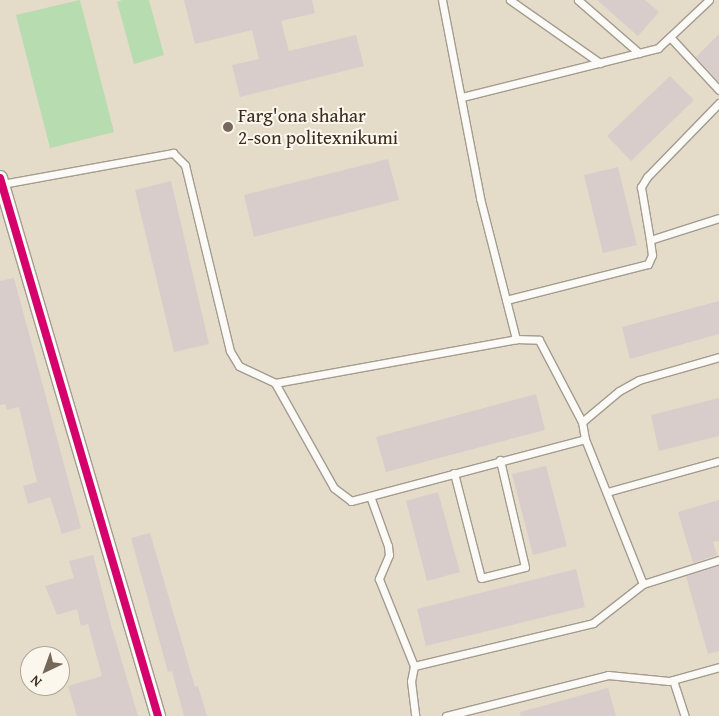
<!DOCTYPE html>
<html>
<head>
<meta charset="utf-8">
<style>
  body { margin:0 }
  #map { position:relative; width:719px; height:716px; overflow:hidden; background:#e4dbc9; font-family:"Gentium Book Plus",serif }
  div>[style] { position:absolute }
  .green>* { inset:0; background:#b7dcaf }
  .building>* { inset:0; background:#d9cdcc }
  .roads { filter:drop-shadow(1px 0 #a39c90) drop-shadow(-1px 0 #a39c90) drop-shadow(0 1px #a39c90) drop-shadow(0 -1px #a39c90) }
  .lane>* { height:7px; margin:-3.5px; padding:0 3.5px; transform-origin:3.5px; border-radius:3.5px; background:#fbfaf7 }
  .street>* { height:14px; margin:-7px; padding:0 7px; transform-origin:7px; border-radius:7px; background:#fbfaf7 }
  .cycleway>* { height:8px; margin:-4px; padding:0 4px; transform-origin:4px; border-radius:4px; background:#d6006c }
  .dots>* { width:14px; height:14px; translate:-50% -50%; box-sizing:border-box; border:2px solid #fbf7ec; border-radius:50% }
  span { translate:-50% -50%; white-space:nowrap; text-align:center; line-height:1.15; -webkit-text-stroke:4px #fbf7ec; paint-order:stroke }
  .poi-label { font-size:19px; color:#3b2a1e }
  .left { translate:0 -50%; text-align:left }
  .north { position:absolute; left:20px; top:646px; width:50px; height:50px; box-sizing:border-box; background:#fbf7ec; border:1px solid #aea59a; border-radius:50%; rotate:222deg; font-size:14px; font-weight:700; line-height:20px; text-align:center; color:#3b2a1e }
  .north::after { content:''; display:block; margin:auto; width:18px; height:22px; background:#76685a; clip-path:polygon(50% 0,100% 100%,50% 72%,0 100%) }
</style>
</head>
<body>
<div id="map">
  <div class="green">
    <div style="clip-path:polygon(80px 0,114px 132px,50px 148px,16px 15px)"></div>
    <div style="clip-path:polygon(122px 0,149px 0,164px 55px,134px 64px,117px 2px)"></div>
  </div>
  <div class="building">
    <div style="clip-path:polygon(184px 0,312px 0,315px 13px,281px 21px,289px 51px,356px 35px,364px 66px,240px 97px,232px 65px,259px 59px,252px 30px,195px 44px)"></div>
    <div style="clip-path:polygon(597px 0,645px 0,659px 12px,638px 36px)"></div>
    <div style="clip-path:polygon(719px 34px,719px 82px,696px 57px)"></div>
    <div style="clip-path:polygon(670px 76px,694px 100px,631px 161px,607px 136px)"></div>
    <div style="clip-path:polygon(388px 159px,399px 200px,254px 237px,244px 195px)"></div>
    <div style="clip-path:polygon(618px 167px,637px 245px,603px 253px,584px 175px)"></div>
    <div style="clip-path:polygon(171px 181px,209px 344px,174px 352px,135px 190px)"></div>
    <div style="clip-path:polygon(14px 278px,81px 528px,62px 534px,50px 497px,28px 504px,23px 486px,37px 482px,19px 407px,7px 410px,5px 404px,0 405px,0 281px)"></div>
    <div style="clip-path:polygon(719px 301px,719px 334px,630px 359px,622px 327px)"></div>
    <div style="clip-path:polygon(536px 394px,545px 430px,386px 472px,376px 437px)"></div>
    <div style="clip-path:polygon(719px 398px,719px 436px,659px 451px,651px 415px)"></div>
    <div style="clip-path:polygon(546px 466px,567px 546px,533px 555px,512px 474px)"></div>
    <div style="clip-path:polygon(438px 492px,460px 572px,427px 581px,406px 501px)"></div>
    <div style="clip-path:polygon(719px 500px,719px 541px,713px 542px,717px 555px,693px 563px,678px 512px)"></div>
    <div style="clip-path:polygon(150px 533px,195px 687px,198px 686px,207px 716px,184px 716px,172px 671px,168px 672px,131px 538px)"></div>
    <div style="clip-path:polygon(93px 555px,111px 625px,138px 716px,77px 716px,68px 686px,102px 676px,88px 624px,81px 626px,77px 609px,57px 615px,45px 586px,74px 578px,69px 561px)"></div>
    <div style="clip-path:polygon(719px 566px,719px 651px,708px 654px,686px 576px)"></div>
    <div style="clip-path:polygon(576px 569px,585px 607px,426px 646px,417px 609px)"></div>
    <div style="clip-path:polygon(608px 688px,616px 716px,521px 716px,520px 712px)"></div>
  </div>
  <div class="roads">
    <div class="lane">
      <div style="left:442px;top:0;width:202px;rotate:79.1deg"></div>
      <div style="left:480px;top:198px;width:146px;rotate:75.7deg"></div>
      <div style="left:516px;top:339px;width:23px;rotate:2deg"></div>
      <div style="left:539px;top:340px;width:93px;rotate:62.3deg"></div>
      <div style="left:582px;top:422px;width:17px;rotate:80deg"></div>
      <div style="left:585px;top:439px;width:156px;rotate:68.2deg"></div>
      <div style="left:643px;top:584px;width:80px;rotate:-17.5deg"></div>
      <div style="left:510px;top:0;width:110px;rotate:35deg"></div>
      <div style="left:578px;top:0;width:81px;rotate:41deg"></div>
      <div style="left:670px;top:37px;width:72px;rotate:47.2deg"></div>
      <div style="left:462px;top:97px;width:202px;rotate:-14deg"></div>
      <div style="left:658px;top:48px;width:70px;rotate:-43.3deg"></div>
      <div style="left:719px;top:103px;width:103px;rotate:134.2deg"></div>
      <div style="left:647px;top:177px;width:12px;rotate:121deg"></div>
      <div style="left:641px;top:187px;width:54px;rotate:80.4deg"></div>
      <div style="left:650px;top:240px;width:72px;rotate:-17.7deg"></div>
      <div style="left:2px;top:184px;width:174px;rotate:-10.3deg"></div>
      <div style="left:173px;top:153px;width:17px;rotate:45deg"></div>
      <div style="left:185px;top:165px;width:191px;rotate:76.4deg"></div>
      <div style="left:230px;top:351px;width:17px;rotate:59deg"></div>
      <div style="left:239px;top:366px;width:40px;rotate:25deg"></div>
      <div style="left:275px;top:383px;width:245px;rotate:-10.3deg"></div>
      <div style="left:506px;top:300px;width:146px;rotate:-14.2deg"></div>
      <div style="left:648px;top:264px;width:10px;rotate:-66deg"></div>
      <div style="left:652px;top:255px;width:15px;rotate:-98deg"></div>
      <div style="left:275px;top:383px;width:120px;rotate:60.7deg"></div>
      <div style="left:334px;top:488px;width:21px;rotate:37deg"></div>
      <div style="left:351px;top:501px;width:242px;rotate:-14.8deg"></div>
      <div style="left:582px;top:422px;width:48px;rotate:-40deg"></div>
      <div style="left:619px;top:391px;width:23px;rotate:-29deg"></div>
      <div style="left:639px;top:380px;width:83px;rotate:-16deg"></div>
      <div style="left:454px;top:473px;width:108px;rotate:75.6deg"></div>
      <div style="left:481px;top:578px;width:45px;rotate:-14deg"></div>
      <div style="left:525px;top:567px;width:110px;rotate:-103.2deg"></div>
      <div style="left:607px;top:492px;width:116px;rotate:-15.5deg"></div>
      <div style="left:370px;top:496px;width:53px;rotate:70.2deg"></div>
      <div style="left:388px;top:546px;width:9px;rotate:84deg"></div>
      <div style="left:389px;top:555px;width:26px;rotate:113deg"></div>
      <div style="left:379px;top:579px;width:94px;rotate:68.1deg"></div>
      <div style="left:414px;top:666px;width:15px;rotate:101deg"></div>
      <div style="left:411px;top:681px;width:35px;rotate:83deg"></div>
      <div style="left:414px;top:666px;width:184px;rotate:-13.5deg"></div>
      <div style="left:593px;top:623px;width:63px;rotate:-38deg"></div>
      <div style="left:673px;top:680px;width:38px;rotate:72deg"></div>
      <div style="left:446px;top:716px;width:167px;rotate:-14.2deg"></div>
      <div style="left:608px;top:675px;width:61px;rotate:5.6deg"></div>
      <div style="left:669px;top:681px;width:52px;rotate:-15.6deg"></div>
    </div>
    <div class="street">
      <div style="left:0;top:178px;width:561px;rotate:73.63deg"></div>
    </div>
  </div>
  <div class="cycleway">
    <div style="left:0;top:178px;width:561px;rotate:73.63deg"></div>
  </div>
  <div class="dots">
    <div style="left:228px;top:127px;background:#76685a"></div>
  </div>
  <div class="poi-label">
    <span class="left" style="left:238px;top:127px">Farg'ona shahar<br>2-son politexnikumi</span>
  </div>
  <div class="north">N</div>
</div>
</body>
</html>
